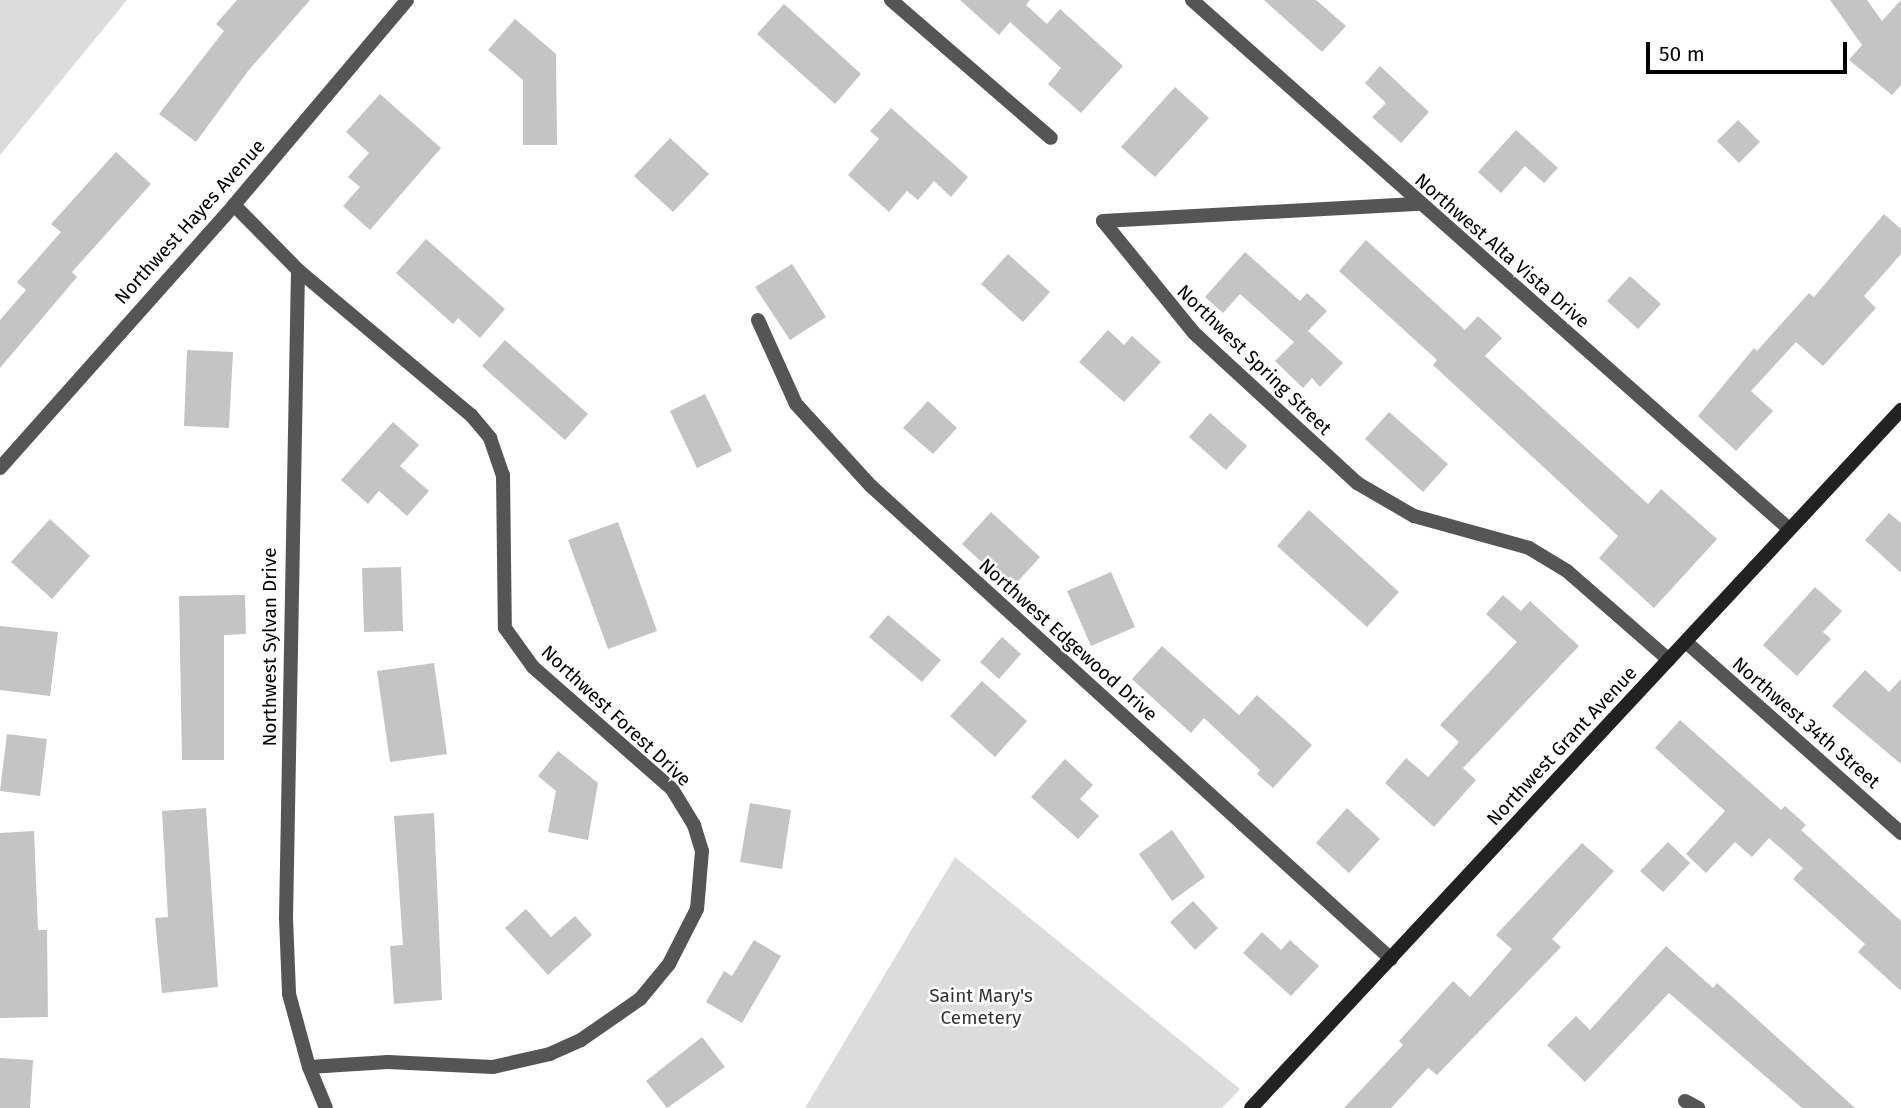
<!DOCTYPE html>
<html>
<head>
<meta charset="utf-8">
<style>
  body { margin:0 }
  #map { position:relative; width:1901px; height:1108px; overflow:hidden; background:#fff; font-family:"Fira Sans",sans-serif }
  div>[style] { position:absolute }
  .green>* { inset:0; background:#dcdcdc }
  .building>* { inset:0; background:#c4c4c4 }
  .lane>* { height:14px; margin:-7px; padding:0 7px; transform-origin:7px; border-radius:7px; background:#555 }
  .street>* { height:14px; margin:-7px; padding:0 7px; transform-origin:7px; border-radius:7px; background:#555 }
  .secondary>* { height:14px; margin:-7px; padding:0 7px; transform-origin:7px; border-radius:7px; background:#222 }
  span { translate:-50% -50%; white-space:nowrap; text-align:center; line-height:1.15; -webkit-text-stroke:5px #fff; paint-order:stroke }
  .street-label { font-size:19px; color:#000 }
  .park-label { font-size:19px; color:#333 }
  .scale { position:absolute; left:1646px; top:42px; width:201px; height:32px; box-sizing:border-box; border:4px solid #000; border-top:0; padding-left:9px; font-size:21px; line-height:24px; white-space:nowrap; color:#000; -webkit-text-stroke:5px #fff; paint-order:stroke }
</style>
</head>
<body>
<div id="map">
  <div class="green">
    <div style="clip-path:polygon(0 0,127px 0,0 155px)"></div>
    <div style="clip-path:polygon(955px 857px,1240px 1089px,1222px 1108px,805px 1108px)"></div>
  </div>
  <div class="building">
    <div style="clip-path:polygon(237px 0,310px 0,248px 71px,196px 142px,159px 114px,224px 31px,216px 24px)"></div>
    <div style="clip-path:polygon(960px 0,1030px 0,1026px 5px,1047px 24px,1060px 9px,1123px 66px,1081px 113px,1048px 84px,1061px 68px,1010px 22px,999px 35px)"></div>
    <div style="clip-path:polygon(1264px 0,1316px 0,1346px 26px,1322px 52px)"></div>
    <div style="clip-path:polygon(1830px 0,1867px 0,1882px 21px,1901px 0,1901px 85px,1892px 95px,1849px 60px,1862px 45px)"></div>
    <div style="clip-path:polygon(784px 4px,861px 74px,835px 104px,757px 34px)"></div>
    <div style="clip-path:polygon(515px 19px,556px 54px,557px 145px,523px 145px,523px 80px,488px 50px)"></div>
    <div style="clip-path:polygon(1380px 66px,1429px 112px,1401px 143px,1372px 117px,1386px 103px,1365px 83px)"></div>
    <div style="clip-path:polygon(1175px 87px,1209px 118px,1155px 177px,1121px 147px)"></div>
    <div style="clip-path:polygon(380px 94px,441px 148px,370px 230px,343px 206px,360px 187px,348px 177px,369px 153px,346px 132px)"></div>
    <div style="clip-path:polygon(891px 108px,968px 177px,951px 197px,934px 181px,918px 200px,907px 191px,889px 212px,848px 175px,879px 139px,870px 131px)"></div>
    <div style="clip-path:polygon(1738px 120px,1760px 142px,1739px 163px,1717px 141px)"></div>
    <div style="clip-path:polygon(1516px 130px,1558px 168px,1544px 183px,1525px 166px,1501px 193px,1478px 172px)"></div>
    <div style="clip-path:polygon(670px 138px,709px 174px,673px 212px,634px 176px)"></div>
    <div style="clip-path:polygon(116px 152px,151px 184px,72px 272px,77px 277px,0 368px,0 320px,26px 290px,17px 282px,61px 232px,51px 224px)"></div>
    <div style="clip-path:polygon(1884px 214px,1901px 229px,1901px 254px,1864px 296px,1876px 308px,1823px 366px,1796px 342px,1751px 391px,1773px 411px,1736px 451px,1698px 416px,1754px 348px,1757px 351px,1809px 293px,1814px 297px)"></div>
    <div style="clip-path:polygon(426px 239px,505px 309px,480px 338px,458px 318px,453px 324px,396px 273px)"></div>
    <div style="clip-path:polygon(1366px 240px,1465px 330px,1478px 316px,1502px 338px,1485px 356px,1648px 504px,1661px 489px,1717px 539px,1654px 608px,1599px 558px,1618px 536px,1433px 365px,1437px 360px,1339px 271px)"></div>
    <div style="clip-path:polygon(1245px 252px,1300px 301px,1307px 293px,1327px 311px,1308px 331px,1343px 363px,1320px 387px,1312px 378px,1303px 388px,1275px 361px,1294px 342px,1240px 294px,1223px 313px,1205px 297px)"></div>
    <div style="clip-path:polygon(1008px 254px,1050px 292px,1023px 322px,981px 284px)"></div>
    <div style="clip-path:polygon(792px 264px,826px 317px,790px 340px,755px 287px)"></div>
    <div style="clip-path:polygon(1630px 276px,1661px 304px,1638px 329px,1607px 301px)"></div>
    <div style="clip-path:polygon(1108px 330px,1124px 345px,1132px 336px,1161px 362px,1124px 402px,1079px 362px)"></div>
    <div style="clip-path:polygon(505px 340px,588px 414px,565px 440px,482px 366px)"></div>
    <div style="clip-path:polygon(187px 350px,233px 352px,229px 428px,184px 426px)"></div>
    <div style="clip-path:polygon(705px 394px,732px 451px,697px 468px,670px 411px)"></div>
    <div style="clip-path:polygon(928px 401px,957px 428px,933px 454px,903px 428px)"></div>
    <div style="clip-path:polygon(1389px 412px,1448px 464px,1423px 492px,1365px 439px)"></div>
    <div style="clip-path:polygon(1210px 413px,1247px 446px,1226px 470px,1189px 437px)"></div>
    <div style="clip-path:polygon(393px 422px,419px 445px,400px 466px,429px 491px,407px 516px,379px 491px,368px 504px,341px 480px)"></div>
    <div style="clip-path:polygon(1309px 510px,1399px 592px,1367px 627px,1277px 546px)"></div>
    <div style="clip-path:polygon(991px 512px,1040px 557px,1011px 589px,962px 544px)"></div>
    <div style="clip-path:polygon(1889px 513px,1901px 523px,1901px 573px,1865px 540px)"></div>
    <div style="clip-path:polygon(50px 519px,90px 556px,52px 599px,11px 562px)"></div>
    <div style="clip-path:polygon(618px 522px,657px 631px,608px 649px,568px 540px)"></div>
    <div style="clip-path:polygon(401px 567px,403px 631px,364px 632px,362px 568px)"></div>
    <div style="clip-path:polygon(1111px 572px,1135px 627px,1091px 646px,1067px 591px)"></div>
    <div style="clip-path:polygon(1815px 587px,1842px 611px,1823px 632px,1831px 639px,1797px 676px,1763px 645px)"></div>
    <div style="clip-path:polygon(245px 595px,246px 634px,224px 635px,224px 760px,182px 760px,179px 596px)"></div>
    <div style="clip-path:polygon(1503px 595px,1521px 611px,1530px 601px,1579px 646px,1463px 768px,1476px 780px,1434px 827px,1385px 783px,1406px 758px,1428px 777px,1459px 742px,1440px 725px,1517px 642px,1486px 614px)"></div>
    <div style="clip-path:polygon(888px 615px,941px 660px,922px 682px,869px 637px)"></div>
    <div style="clip-path:polygon(0 626px,58px 632px,50px 696px,0 690px)"></div>
    <div style="clip-path:polygon(1002px 637px,1021px 654px,999px 679px,980px 662px)"></div>
    <div style="clip-path:polygon(1162px 646px,1239px 715px,1257px 695px,1312px 745px,1273px 788px,1257px 774px,1260px 770px,1204px 718px,1191px 733px,1132px 679px)"></div>
    <div style="clip-path:polygon(434px 663px,447px 754px,390px 762px,377px 671px)"></div>
    <div style="clip-path:polygon(1865px 670px,1889px 692px,1901px 679px,1901px 764px,1832px 706px)"></div>
    <div style="clip-path:polygon(982px 681px,1027px 721px,995px 757px,950px 716px)"></div>
    <div style="clip-path:polygon(1680px 720px,1781px 810px,1785px 806px,1806px 825px,1801px 830px,1901px 921px,1901px 991px,1858px 952px,1865px 944px,1793px 879px,1803px 868px,1769px 838px,1752px 857px,1735px 842px,1706px 873px,1686px 854px,1725px 811px,1655px 748px)"></div>
    <div style="clip-path:polygon(7px 734px,47px 739px,40px 796px,0 791px)"></div>
    <div style="clip-path:polygon(558px 751px,598px 783px,588px 840px,548px 832px,556px 791px,538px 776px)"></div>
    <div style="clip-path:polygon(1065px 759px,1093px 785px,1080px 799px,1099px 816px,1078px 839px,1031px 797px)"></div>
    <div style="clip-path:polygon(750px 803px,791px 810px,782px 869px,740px 862px)"></div>
    <div style="clip-path:polygon(206px 808px,218px 987px,162px 993px,155px 918px,168px 917px,162px 811px)"></div>
    <div style="clip-path:polygon(1347px 808px,1380px 839px,1349px 873px,1316px 843px)"></div>
    <div style="clip-path:polygon(434px 813px,442px 1000px,394px 1004px,390px 946px,403px 945px,394px 816px)"></div>
    <div style="clip-path:polygon(1172px 830px,1205px 877px,1172px 901px,1139px 854px)"></div>
    <div style="clip-path:polygon(34px 831px,38px 930px,47px 930px,48px 1017px,0 1018px,0 833px)"></div>
    <div style="clip-path:polygon(1668px 842px,1690px 863px,1663px 892px,1640px 871px)"></div>
    <div style="clip-path:polygon(1582px 843px,1614px 871px,1552px 939px,1561px 947px,1437px 1075px,1428px 1068px,1391px 1108px,1344px 1108px,1403px 1045px,1399px 1041px,1453px 981px,1470px 997px,1512px 949px,1496px 935px)"></div>
    <div style="clip-path:polygon(1193px 901px,1218px 928px,1195px 950px,1170px 922px)"></div>
    <div style="clip-path:polygon(526px 909px,551px 937px,575px 916px,592px 935px,548px 975px,505px 928px)"></div>
    <div style="clip-path:polygon(1262px 932px,1281px 950px,1290px 940px,1319px 966px,1291px 996px,1243px 953px)"></div>
    <div style="clip-path:polygon(754px 940px,781px 956px,742px 1023px,706px 1002px,724px 971px,732px 976px)"></div>
    <div style="clip-path:polygon(1666px 946px,1713px 988px,1717px 983px,1855px 1108px,1802px 1108px,1669px 993px,1585px 1082px,1547px 1045px,1576px 1016px,1590px 1030px)"></div>
    <div style="clip-path:polygon(702px 1037px,725px 1067px,667px 1108px,646px 1081px)"></div>
    <div style="clip-path:polygon(0 1058px,33px 1060px,30px 1108px,0 1108px)"></div>
  </div>
  <div class="lane">
    <div style="left:1103px;top:221px;width:317px;rotate:-3.1deg"></div>
  </div>
  <div class="street">
    <div style="left:891px;top:0;width:211px;rotate:40.8deg"></div>
    <div style="left:1192px;top:0;width:796px;rotate:41.54deg"></div>
    <div style="left:234px;top:205px;width:91px;rotate:45.4deg"></div>
    <div style="left:298px;top:270px;width:648px;rotate:91.06deg"></div>
    <div style="left:286px;top:918px;width:76px;rotate:87.7deg"></div>
    <div style="left:289px;top:994px;width:76px;rotate:74.7deg"></div>
    <div style="left:309px;top:1067px;width:44px;rotate:67.5deg"></div>
    <div style="left:1103px;top:221px;width:144px;rotate:50.9deg"></div>
    <div style="left:1194px;top:333px;width:222px;rotate:42.6deg"></div>
    <div style="left:1357px;top:483px;width:66px;rotate:30.1deg"></div>
    <div style="left:1414px;top:516px;width:119px;rotate:15.5deg"></div>
    <div style="left:1529px;top:548px;width:44px;rotate:31.2deg"></div>
    <div style="left:1567px;top:571px;width:135px;rotate:41.1deg"></div>
    <div style="left:298px;top:270px;width:226px;rotate:40deg"></div>
    <div style="left:471px;top:415px;width:30px;rotate:50deg"></div>
    <div style="left:490px;top:438px;width:39px;rotate:71deg"></div>
    <div style="left:503px;top:475px;width:153px;rotate:89.3deg"></div>
    <div style="left:505px;top:628px;width:48px;rotate:54.3deg"></div>
    <div style="left:533px;top:667px;width:185px;rotate:41.3deg"></div>
    <div style="left:672px;top:789px;width:42px;rotate:58.6deg"></div>
    <div style="left:694px;top:825px;width:27px;rotate:73deg"></div>
    <div style="left:702px;top:851px;width:58px;rotate:94.9deg"></div>
    <div style="left:697px;top:909px;width:62px;rotate:117deg"></div>
    <div style="left:669px;top:964px;width:45px;rotate:129.6deg"></div>
    <div style="left:640px;top:999px;width:72px;rotate:145.2deg"></div>
    <div style="left:581px;top:1040px;width:34px;rotate:156deg"></div>
    <div style="left:550px;top:1054px;width:58px;rotate:167.2deg"></div>
    <div style="left:493px;top:1067px;width:105px;rotate:-177.3deg"></div>
    <div style="left:388px;top:1062px;width:79px;rotate:176.4deg"></div>
    <div style="left:758px;top:320px;width:92px;rotate:65.7deg"></div>
    <div style="left:796px;top:404px;width:111px;rotate:47.6deg"></div>
    <div style="left:871px;top:486px;width:703px;rotate:42.29deg"></div>
    <div style="left:0;top:468px;width:352px;rotate:-48.3deg"></div>
    <div style="left:234px;top:205px;width:268px;rotate:-49.8deg"></div>
    <div style="left:1686px;top:642px;width:288px;rotate:41.6deg"></div>
    <div style="left:1685px;top:1101px;width:15px;rotate:28deg"></div>
  </div>
  <div class="secondary">
    <div style="left:1251px;top:1108px;width:954px;rotate:-47.04deg"></div>
  </div>
  <div class="street-label">
    <span style="left:190px;top:222px;rotate:-48deg">Northwest Hayes Avenue</span>
    <span style="left:1502px;top:251px;rotate:41deg">Northwest Alta Vista Drive</span>
    <span style="left:1254px;top:360px;rotate:44deg">Northwest Spring Street</span>
    <span style="left:1068px;top:640px;rotate:42deg">Northwest Edgewood Drive</span>
    <span style="left:270px;top:647px;rotate:-90deg">Northwest Sylvan Drive</span>
    <span style="left:616px;top:716px;rotate:43deg">Northwest Forest Drive</span>
    <span style="left:1806px;top:723px;rotate:41deg">Northwest 34th Street</span>
    <span style="left:1562px;top:746px;rotate:-47deg">Northwest Grant Avenue</span>
  </div>
  <div class="park-label">
    <span style="left:981px;top:1007px">Saint Mary's<br>Cemetery</span>
  </div>
  <div class="scale">50 m</div>
</div>
</body>
</html>
